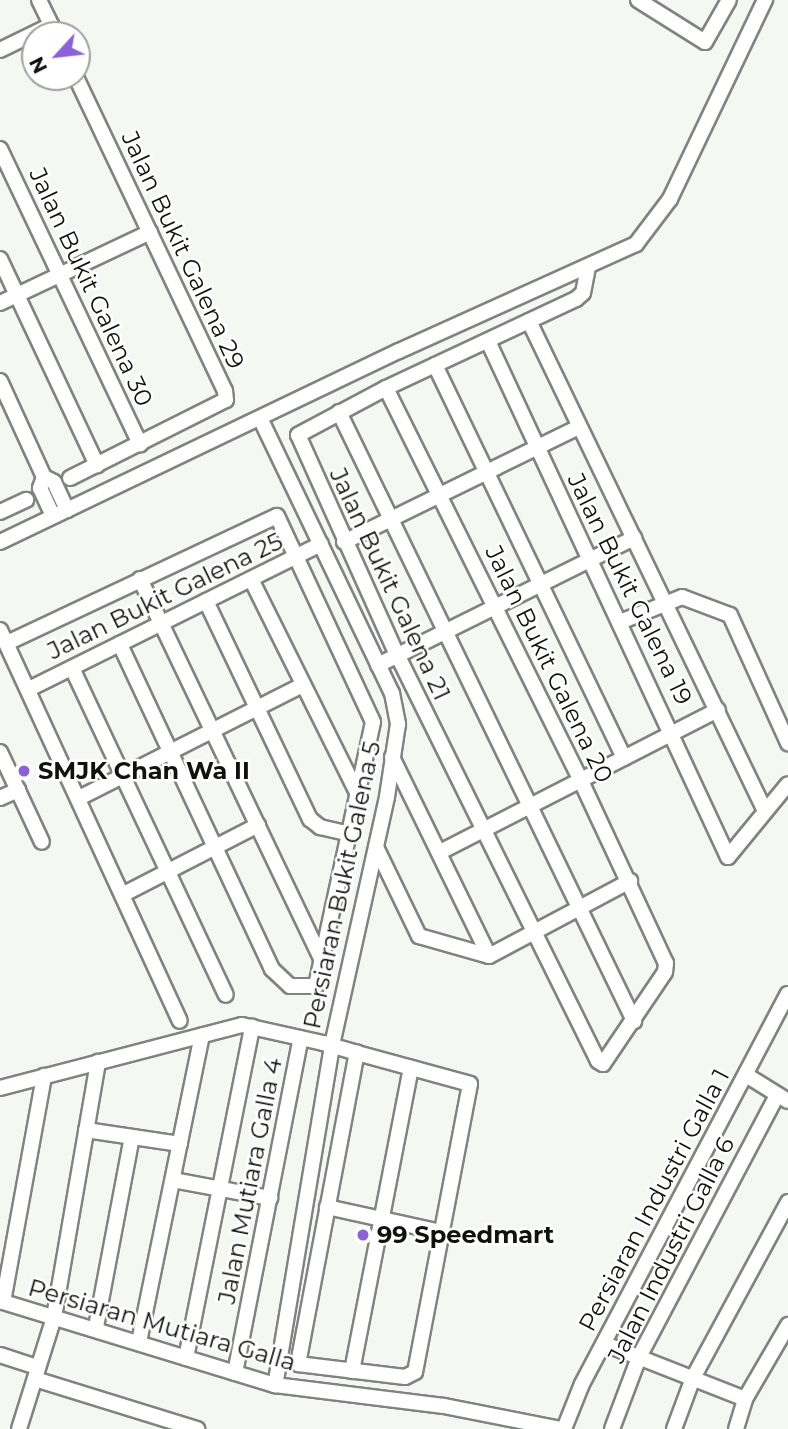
<!DOCTYPE html>
<html>
<head>
<meta charset="utf-8">
<style>
  body { margin:0 }
  #map { position:relative; width:788px; height:1429px; overflow:hidden; background:#f5f7f2; font-family:Montserrat,sans-serif }
  div>[style] { position:absolute }
  .roads { filter:drop-shadow(2px 0 #81837f) drop-shadow(-2px 0 #81837f) drop-shadow(0 2px #81837f) drop-shadow(0 -2px #81837f) }
  .minor>* { height:14px; margin:-7px; padding:0 7px; transform-origin:7px; border-radius:7px; background:#fff }
  .dots>* { width:19px; height:19px; translate:-50% -50%; box-sizing:border-box; border:4px solid #fff; border-radius:50% }
  span { translate:-50% -50%; white-space:nowrap; text-align:center; line-height:1.15; -webkit-text-stroke:5px #fff; paint-order:stroke }
  .street-label { font-size:24px; color:#111210 }
  .poi-label { font-size:24px; color:#111210; font-weight:700 }
  .left { translate:0 -50%; text-align:left }
  .north { position:absolute; left:21px; top:21px; width:70px; height:70px; box-sizing:border-box; background:#fff; border:2px solid #a0a09f; border-radius:50%; rotate:243deg; font-size:19px; font-weight:700; line-height:28px; text-align:center; color:#111210 }
  .north::after { content:''; display:block; margin:auto; width:24px; height:32px; background:#8b61db; clip-path:polygon(50% 0,100% 100%,50% 72%,0 100%) }
</style>
</head>
<body>
<div id="map">
  <div class="roads">
    <div class="minor">
      <div style="left:39px;top:0;width:39px;rotate:64deg"></div>
      <div style="left:638px;top:0;width:79px;rotate:32.1deg"></div>
      <div style="left:705px;top:42px;width:48px;rotate:-60.3deg"></div>
      <div style="left:0;top:50px;width:57px;rotate:-26.1deg"></div>
      <div style="left:0;top:149px;width:327px;rotate:64.6deg"></div>
      <div style="left:0;top:259px;width:228px;rotate:64.8deg"></div>
      <div style="left:0;top:303px;width:166px;rotate:-25.3deg"></div>
      <div style="left:529px;top:321px;width:544px;rotate:64.28deg"></div>
      <div style="left:488px;top:341px;width:569px;rotate:65.06deg"></div>
      <div style="left:728px;top:857px;width:94px;rotate:-50.6deg"></div>
      <div style="left:435px;top:365px;width:436px;rotate:64.3deg"></div>
      <div style="left:0;top:381px;width:106px;rotate:65.4deg"></div>
      <div style="left:44px;top:477px;width:11px;rotate:27deg"></div>
      <div style="left:54px;top:482px;width:31px;rotate:65deg"></div>
      <div style="left:386px;top:388px;width:439px;rotate:63.6deg"></div>
      <div style="left:581px;top:781px;width:201px;rotate:65deg"></div>
      <div style="left:666px;top:963px;width:9px;rotate:96deg"></div>
      <div style="left:665px;top:972px;width:111px;rotate:124deg"></div>
      <div style="left:603px;top:1064px;width:6px;rotate:-149deg"></div>
      <div style="left:598px;top:1061px;width:453px;rotate:-116.3deg"></div>
      <div style="left:397px;top:655px;width:241px;rotate:-114.2deg"></div>
      <div style="left:298px;top:435px;width:100px;rotate:-28.1deg"></div>
      <div style="left:386px;top:388px;width:210px;rotate:-25.1deg"></div>
      <div style="left:576px;top:299px;width:9px;rotate:-41deg"></div>
      <div style="left:583px;top:293px;width:26px;rotate:-79deg"></div>
      <div style="left:339px;top:412px;width:677px;rotate:64.15deg"></div>
      <div style="left:261px;top:420px;width:303px;rotate:64.4deg"></div>
      <div style="left:392px;top:693px;width:32px;rotate:79deg"></div>
      <div style="left:398px;top:724px;width:74px;rotate:98.6deg"></div>
      <div style="left:387px;top:797px;width:255px;rotate:102.5deg"></div>
      <div style="left:332px;top:1046px;width:344px;rotate:99.5deg"></div>
      <div style="left:44px;top:477px;width:12px;rotate:110deg"></div>
      <div style="left:40px;top:488px;width:31px;rotate:65deg"></div>
      <div style="left:70px;top:478px;width:174px;rotate:-26.6deg"></div>
      <div style="left:226px;top:400px;width:9px;rotate:-96deg"></div>
      <div style="left:225px;top:391px;width:348px;rotate:-115.4deg"></div>
      <div style="left:0;top:512px;width:29px;rotate:-25deg"></div>
      <div style="left:0;top:542px;width:442px;rotate:-25.6deg"></div>
      <div style="left:399px;top:351px;width:260px;rotate:-24.3deg"></div>
      <div style="left:636px;top:244px;width:56px;rotate:-52.9deg"></div>
      <div style="left:670px;top:199px;width:221px;rotate:-64.5deg"></div>
      <div style="left:344px;top:542px;width:262px;rotate:-26.1deg"></div>
      <div style="left:140px;top:579px;width:425px;rotate:64.5deg"></div>
      <div style="left:251px;top:579px;width:243px;rotate:63.6deg"></div>
      <div style="left:206px;top:601px;width:242px;rotate:64.5deg"></div>
      <div style="left:310px;top:819px;width:13px;rotate:39deg"></div>
      <div style="left:320px;top:827px;width:31px;rotate:13deg"></div>
      <div style="left:620px;top:622px;width:67px;rotate:-22deg"></div>
      <div style="left:682px;top:597px;width:51px;rotate:20.6deg"></div>
      <div style="left:730px;top:615px;width:141px;rotate:65.6deg"></div>
      <div style="left:0;top:630px;width:430px;rotate:65.3deg"></div>
      <div style="left:7px;top:643px;width:298px;rotate:-25.2deg"></div>
      <div style="left:277px;top:516px;width:227px;rotate:65deg"></div>
      <div style="left:373px;top:722px;width:270px;rotate:102.2deg"></div>
      <div style="left:316px;top:986px;width:26px;rotate:180deg"></div>
      <div style="left:290px;top:986px;width:25px;rotate:-137deg"></div>
      <div style="left:272px;top:969px;width:359px;rotate:-115.1deg"></div>
      <div style="left:378px;top:665px;width:286px;rotate:-26.4deg"></div>
      <div style="left:72px;top:668px;width:361px;rotate:64.8deg"></div>
      <div style="left:29px;top:689px;width:326px;rotate:-26.4deg"></div>
      <div style="left:0;top:752px;width:99px;rotate:65deg"></div>
      <div style="left:392px;top:757px;width:221px;rotate:64deg"></div>
      <div style="left:0;top:798px;width:20px;rotate:-24deg"></div>
      <div style="left:79px;top:798px;width:251px;rotate:-26.8deg"></div>
      <div style="left:376px;top:847px;width:99px;rotate:64.2deg"></div>
      <div style="left:419px;top:936px;width:73px;rotate:15.9deg"></div>
      <div style="left:489px;top:956px;width:160px;rotate:-28deg"></div>
      <div style="left:440px;top:852px;width:312px;rotate:-27.1deg"></div>
      <div style="left:122px;top:895px;width:153px;rotate:-27.2deg"></div>
      <div style="left:746px;top:1075px;width:49px;rotate:31.8deg"></div>
      <div style="left:0;top:1088px;width:250px;rotate:-14.6deg"></div>
      <div style="left:242px;top:1025px;width:83px;rotate:12.5deg"></div>
      <div style="left:323px;top:1043px;width:35px;rotate:16deg"></div>
      <div style="left:357px;top:1053px;width:117px;rotate:15.3deg"></div>
      <div style="left:470px;top:1084px;width:293px;rotate:100.8deg"></div>
      <div style="left:415px;top:1372px;width:11px;rotate:153deg"></div>
      <div style="left:405px;top:1377px;width:108px;rotate:-173.1deg"></div>
      <div style="left:298px;top:1364px;width:317px;rotate:-79.3deg"></div>
      <div style="left:86px;top:1130px;width:95px;rotate:8.5deg"></div>
      <div style="left:173px;top:1180px;width:99px;rotate:10.5deg"></div>
      <div style="left:327px;top:1207px;width:117px;rotate:12.4deg"></div>
      <div style="left:0;top:1301px;width:288px;rotate:17deg"></div>
      <div style="left:275px;top:1385px;width:170px;rotate:7.1deg"></div>
      <div style="left:444px;top:1406px;width:119px;rotate:11.1deg"></div>
      <div style="left:3px;top:1302px;width:230px;rotate:-79.7deg"></div>
      <div style="left:96px;top:1327px;width:193px;rotate:-79.3deg"></div>
      <div style="left:139px;top:1342px;width:313px;rotate:-78.4deg"></div>
      <div style="left:605px;top:1344px;width:150px;rotate:21.4deg"></div>
      <div style="left:0;top:1355px;width:40px;rotate:18deg"></div>
      <div style="left:186px;top:1358px;width:338px;rotate:-78.7deg"></div>
      <div style="left:352px;top:1371px;width:309px;rotate:-79deg"></div>
      <div style="left:235px;top:1373px;width:341px;rotate:-78.9deg"></div>
      <div style="left:35px;top:1379px;width:170px;rotate:17.2deg"></div>
      <div style="left:19px;top:1429px;width:117px;rotate:-72.6deg"></div>
      <div style="left:54px;top:1317px;width:259px;rotate:-80.2deg"></div>
      <div style="left:564px;top:1429px;width:48px;rotate:-68.2deg"></div>
      <div style="left:582px;top:1384px;width:441px;rotate:-62.2deg"></div>
      <div style="left:612px;top:1429px;width:77px;rotate:-69.4deg"></div>
      <div style="left:639px;top:1357px;width:296px;rotate:-62.2deg"></div>
      <div style="left:674px;top:1429px;width:54px;rotate:-69.6deg"></div>
      <div style="left:693px;top:1378px;width:200px;rotate:-61.6deg"></div>
      <div style="left:736px;top:1429px;width:31px;rotate:-73deg"></div>
      <div style="left:745px;top:1399px;width:86px;rotate:-59.8deg"></div>
    </div>
  </div>
  <div class="dots">
    <div style="left:24px;top:771px;background:#8b61db"></div>
    <div style="left:363px;top:1235px;background:#8b61db"></div>
  </div>
  <div class="street-label">
    <span style="left:183px;top:250px;rotate:65deg">Jalan Bukit Galena 29</span>
    <span style="left:91px;top:287px;rotate:65deg">Jalan Bukit Galena 30</span>
    <span style="left:390px;top:584px;rotate:65deg">Jalan Bukit Galena 21</span>
    <span style="left:630px;top:589px;rotate:64deg">Jalan Bukit Galena 19</span>
    <span style="left:165px;top:596px;rotate:-26deg">Jalan Bukit Galena 25</span>
    <span style="left:549px;top:664px;rotate:64deg">Jalan Bukit Galena 20</span>
    <span style="left:342px;top:885px;rotate:-78deg">Persiaran Bukit Galena 5</span>
    <span style="left:250px;top:1181px;rotate:-79deg">Jalan Mutiara Galla 4</span>
    <span style="left:654px;top:1200px;rotate:-62deg">Persiaran Industri Galla 1</span>
    <span style="left:671px;top:1250px;rotate:-63deg">Jalan Industri Galla 6</span>
    <span style="left:162px;top:1325px;rotate:16deg">Persiaran Mutiara Galla</span>
  </div>
  <div class="poi-label">
    <span class="left" style="left:38px;top:771px">SMJK Chan Wa II</span>
    <span class="left" style="left:377px;top:1235px">99 Speedmart</span>
  </div>
  <div class="north">N</div>
</div>
</body>
</html>
